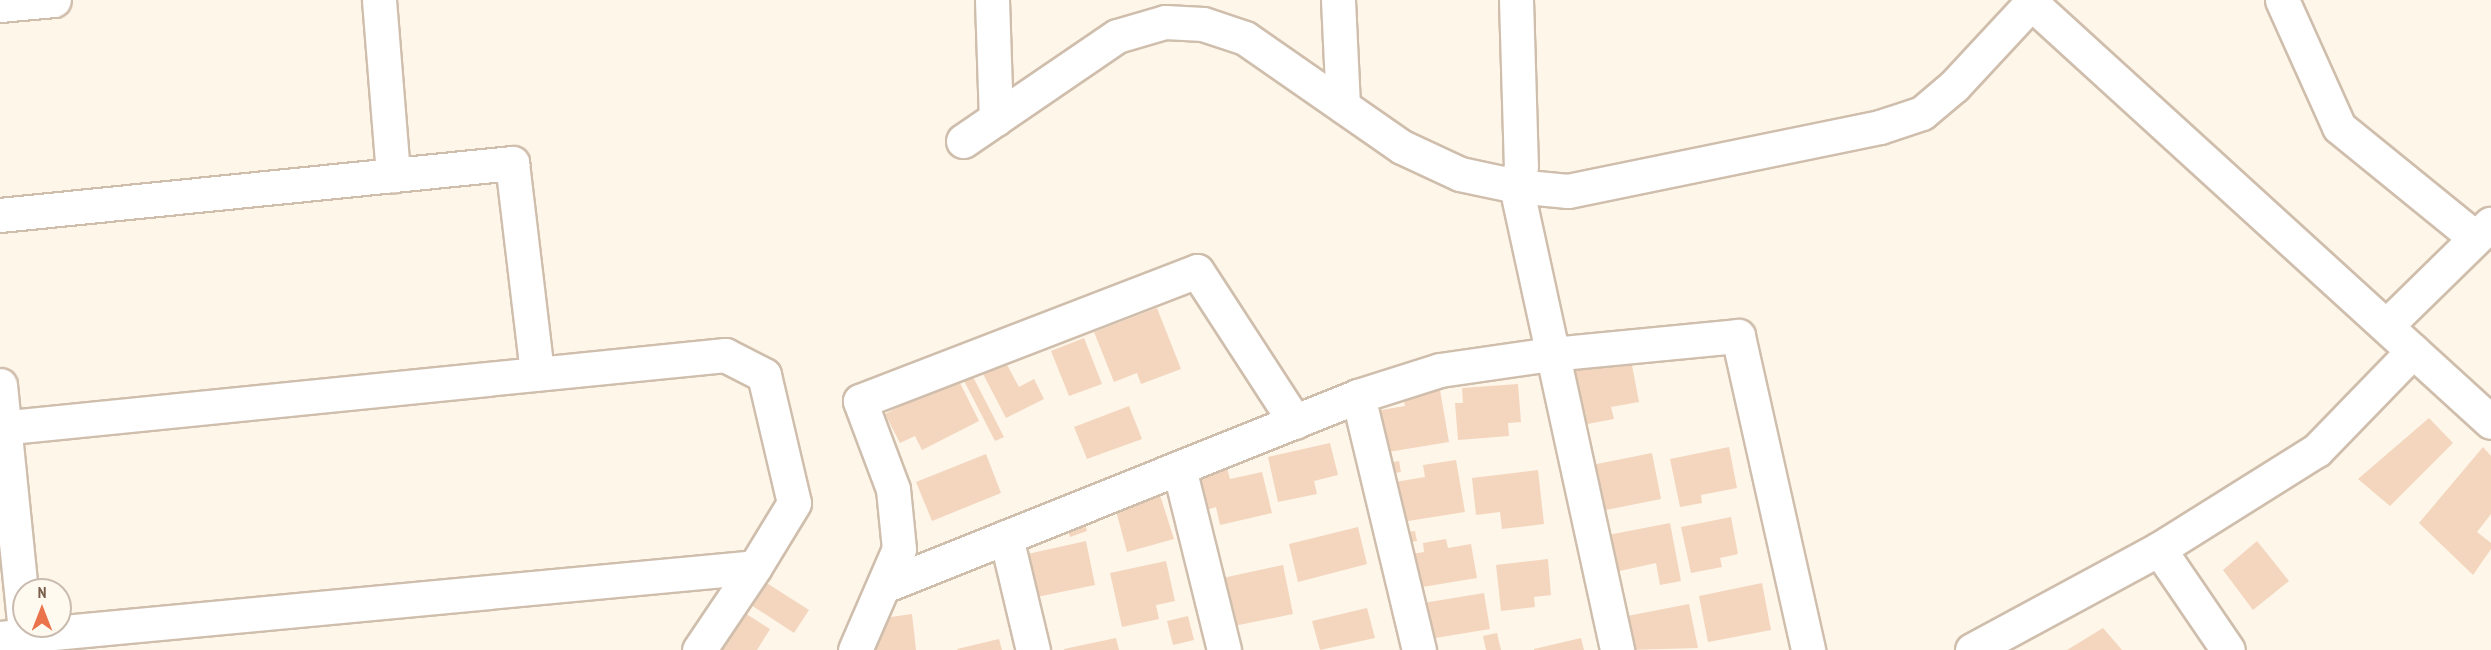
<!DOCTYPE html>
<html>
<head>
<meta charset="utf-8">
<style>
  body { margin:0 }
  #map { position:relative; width:2491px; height:650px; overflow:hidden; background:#fdf6e9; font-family:"PT Sans Narrow",sans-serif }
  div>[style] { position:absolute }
  .building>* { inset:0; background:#f4d6bf }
  .roads { filter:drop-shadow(2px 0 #d0bead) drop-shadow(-2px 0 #d0bead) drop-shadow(0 2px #d0bead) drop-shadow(0 -2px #d0bead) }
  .minor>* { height:33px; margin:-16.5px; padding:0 16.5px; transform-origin:16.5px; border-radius:16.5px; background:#fff }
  span { translate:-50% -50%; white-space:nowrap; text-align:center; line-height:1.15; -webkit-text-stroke:6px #fffaf0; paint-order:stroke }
  .north { position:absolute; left:12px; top:578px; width:60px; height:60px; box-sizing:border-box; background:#fffaf0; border:2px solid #c9bbae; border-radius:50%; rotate:0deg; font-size:16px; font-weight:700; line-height:24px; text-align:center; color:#795d4b }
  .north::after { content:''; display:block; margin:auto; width:21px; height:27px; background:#ea734b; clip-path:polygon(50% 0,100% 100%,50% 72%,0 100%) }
</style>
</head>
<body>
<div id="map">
  <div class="building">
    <div style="clip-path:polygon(1157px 308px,1181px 369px,1141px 384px,1137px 373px,1114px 382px,1094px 332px)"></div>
    <div style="clip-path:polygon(1084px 338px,1102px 384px,1069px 396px,1051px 351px)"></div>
    <div style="clip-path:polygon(1631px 360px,1639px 402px,1611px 407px,1614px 419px,1577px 426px,1566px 372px)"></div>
    <div style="clip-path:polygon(1005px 361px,1019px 387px,1034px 379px,1044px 399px,1006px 418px,982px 372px)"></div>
    <div style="clip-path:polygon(971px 373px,1004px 437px,995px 441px,962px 377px)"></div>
    <div style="clip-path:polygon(957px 377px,979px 421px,922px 450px,915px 436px,900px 443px,885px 414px)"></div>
    <div style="clip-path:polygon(1518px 384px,1521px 422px,1508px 423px,1509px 436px,1458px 440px,1455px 403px,1463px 403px,1462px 388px)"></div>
    <div style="clip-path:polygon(1440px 390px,1449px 442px,1382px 453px,1375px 411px,1405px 406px,1403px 396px)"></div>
    <div style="clip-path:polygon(1129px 406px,1142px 439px,1087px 459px,1074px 427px)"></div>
    <div style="clip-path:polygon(2429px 418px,2453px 443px,2390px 506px,2358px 479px)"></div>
    <div style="clip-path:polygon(1330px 443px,1338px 475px,1314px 481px,1317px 494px,1278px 502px,1268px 457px)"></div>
    <div style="clip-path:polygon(1729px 447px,1737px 488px,1701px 495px,1702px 503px,1680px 507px,1670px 459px)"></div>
    <div style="clip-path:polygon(2483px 447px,2491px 456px,2491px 514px,2477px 532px,2491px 543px,2491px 549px,2473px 575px,2419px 523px)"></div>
    <div style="clip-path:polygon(1652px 453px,1661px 499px,1601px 511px,1592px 465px)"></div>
    <div style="clip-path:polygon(986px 454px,1001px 493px,932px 521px,916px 482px)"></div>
    <div style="clip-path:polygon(1456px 460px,1465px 512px,1402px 522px,1395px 482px,1425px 477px,1423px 465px)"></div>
    <div style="clip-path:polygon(1399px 461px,1401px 472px,1384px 475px,1382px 464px)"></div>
    <div style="clip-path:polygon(1227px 468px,1230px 479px,1262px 472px,1272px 513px,1220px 525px,1216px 507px,1203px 511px,1194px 476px)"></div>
    <div style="clip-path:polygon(1538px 470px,1544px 524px,1502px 529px,1500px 512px,1476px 515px,1472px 478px)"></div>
    <div style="clip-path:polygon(1160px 495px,1174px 539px,1127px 552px,1115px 507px)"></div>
    <div style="clip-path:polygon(1731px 517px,1738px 554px,1720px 558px,1722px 567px,1691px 573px,1681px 527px)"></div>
    <div style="clip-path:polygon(1084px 520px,1087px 531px,1070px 537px,1066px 526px)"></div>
    <div style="clip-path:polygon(1670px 523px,1681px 581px,1660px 585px,1656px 563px,1615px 572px,1608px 535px)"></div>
    <div style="clip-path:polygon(1358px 527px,1367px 564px,1298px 582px,1289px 544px)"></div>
    <div style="clip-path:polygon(1415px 531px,1417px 541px,1397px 544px,1395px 534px)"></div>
    <div style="clip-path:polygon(1446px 539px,1448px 548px,1471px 544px,1477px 578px,1416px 588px,1411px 554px,1424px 552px,1423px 543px)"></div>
    <div style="clip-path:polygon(1086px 541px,1095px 585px,1032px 598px,1023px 555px)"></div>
    <div style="clip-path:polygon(2257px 541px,2289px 581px,2253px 610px,2223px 570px)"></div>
    <div style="clip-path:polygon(1548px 559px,1551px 595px,1534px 597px,1535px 607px,1501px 611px,1496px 565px)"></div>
    <div style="clip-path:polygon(1166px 561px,1175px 601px,1156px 605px,1159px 619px,1122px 627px,1110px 573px)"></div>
    <div style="clip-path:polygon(1283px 565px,1293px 614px,1229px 627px,1218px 579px)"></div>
    <div style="clip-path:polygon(759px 578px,809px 610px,794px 633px,745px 601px)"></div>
    <div style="clip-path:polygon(1762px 583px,1771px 630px,1708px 642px,1699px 596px)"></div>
    <div style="clip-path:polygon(1484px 593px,1490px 629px,1429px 639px,1423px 603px)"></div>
    <div style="clip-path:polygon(1689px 604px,1698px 648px,1628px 650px,1622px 617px)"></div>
    <div style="clip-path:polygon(737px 608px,770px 629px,757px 650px,718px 650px)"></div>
    <div style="clip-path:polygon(1367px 608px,1375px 638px,1320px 650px,1312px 621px)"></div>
    <div style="clip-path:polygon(912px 614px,916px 650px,871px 650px,877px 619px)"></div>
    <div style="clip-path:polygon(1188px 616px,1194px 640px,1173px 645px,1167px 621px)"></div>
    <div style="clip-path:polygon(2103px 628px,2122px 650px,2067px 650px)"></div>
    <div style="clip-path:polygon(1497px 633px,1501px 650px,1486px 650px,1483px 636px)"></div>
    <div style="clip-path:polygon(1116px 638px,1119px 650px,1064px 650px,1064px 649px)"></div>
    <div style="clip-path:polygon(1581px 638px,1584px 650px,1534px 650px,1534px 649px)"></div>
    <div style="clip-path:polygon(999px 639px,1002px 650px,958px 650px,957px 649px)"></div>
  </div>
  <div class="roads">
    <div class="minor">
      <div style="left:379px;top:0;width:176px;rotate:85.4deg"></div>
      <div style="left:992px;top:0;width:119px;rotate:88.1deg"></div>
      <div style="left:1338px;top:0;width:106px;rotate:87.3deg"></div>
      <div style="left:1516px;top:0;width:166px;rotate:88.3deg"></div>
      <div style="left:1521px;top:166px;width:21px;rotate:104deg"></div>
      <div style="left:1516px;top:186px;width:475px;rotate:77.7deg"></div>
      <div style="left:2028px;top:0;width:626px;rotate:42.35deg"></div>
      <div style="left:2282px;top:0;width:139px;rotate:65.8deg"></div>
      <div style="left:2339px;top:127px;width:173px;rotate:39.1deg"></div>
      <div style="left:0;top:5px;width:54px;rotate:-5.3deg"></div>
      <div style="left:963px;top:141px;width:186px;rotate:-34.3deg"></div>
      <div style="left:1117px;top:36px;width:50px;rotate:-16.3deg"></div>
      <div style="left:1165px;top:22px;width:38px;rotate:3deg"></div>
      <div style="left:1203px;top:24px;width:44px;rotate:18.4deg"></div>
      <div style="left:1245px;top:38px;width:191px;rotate:34.8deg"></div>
      <div style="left:1402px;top:147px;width:64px;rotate:25deg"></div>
      <div style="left:1460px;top:174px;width:57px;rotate:12.1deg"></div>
      <div style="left:1516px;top:186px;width:52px;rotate:5.5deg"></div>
      <div style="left:1568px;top:191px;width:318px;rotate:-11.6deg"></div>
      <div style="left:1880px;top:127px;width:44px;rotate:-18.4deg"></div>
      <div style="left:1922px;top:113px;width:42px;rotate:-40.2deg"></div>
      <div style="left:1954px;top:86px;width:113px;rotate:-47.1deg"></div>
      <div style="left:0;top:215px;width:515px;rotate:-5.8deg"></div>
      <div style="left:512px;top:163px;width:212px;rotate:83.2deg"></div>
      <div style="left:2386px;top:326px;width:146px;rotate:-44.4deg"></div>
      <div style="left:0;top:385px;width:239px;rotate:84.2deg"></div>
      <div style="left:1358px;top:396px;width:261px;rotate:76.5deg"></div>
      <div style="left:0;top:428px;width:729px;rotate:-5.75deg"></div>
      <div style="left:725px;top:355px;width:44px;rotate:27.1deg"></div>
      <div style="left:764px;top:375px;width:131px;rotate:76.8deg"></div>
      <div style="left:794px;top:503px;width:75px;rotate:121.4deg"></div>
      <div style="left:1179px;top:468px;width:187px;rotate:76.1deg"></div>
      <div style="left:1006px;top:537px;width:116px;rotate:76.6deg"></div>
      <div style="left:2159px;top:549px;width:122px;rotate:55.7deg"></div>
      <div style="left:884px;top:586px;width:511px;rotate:-21.84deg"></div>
      <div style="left:1358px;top:396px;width:86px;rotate:-17.6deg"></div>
      <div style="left:1440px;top:370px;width:112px;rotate:-8.2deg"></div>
      <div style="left:1551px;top:354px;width:188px;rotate:-5.5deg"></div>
      <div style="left:1738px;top:336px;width:322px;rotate:77.4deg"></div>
      <div style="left:0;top:638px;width:758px;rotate:-5.37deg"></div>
      <div style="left:755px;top:567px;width:100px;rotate:124deg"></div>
      <div style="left:855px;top:650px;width:110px;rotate:-66.5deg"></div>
      <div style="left:899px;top:549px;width:60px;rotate:-95.7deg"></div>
      <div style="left:893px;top:489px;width:94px;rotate:-110.6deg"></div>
      <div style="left:860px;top:401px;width:361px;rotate:-21.1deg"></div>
      <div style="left:1197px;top:271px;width:180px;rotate:57deg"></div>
      <div style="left:1972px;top:650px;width:213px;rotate:-28.4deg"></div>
      <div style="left:2159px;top:549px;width:186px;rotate:-32.1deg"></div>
      <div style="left:2317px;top:450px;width:138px;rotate:-45.9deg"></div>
    </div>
  </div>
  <div class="north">N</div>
</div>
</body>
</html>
